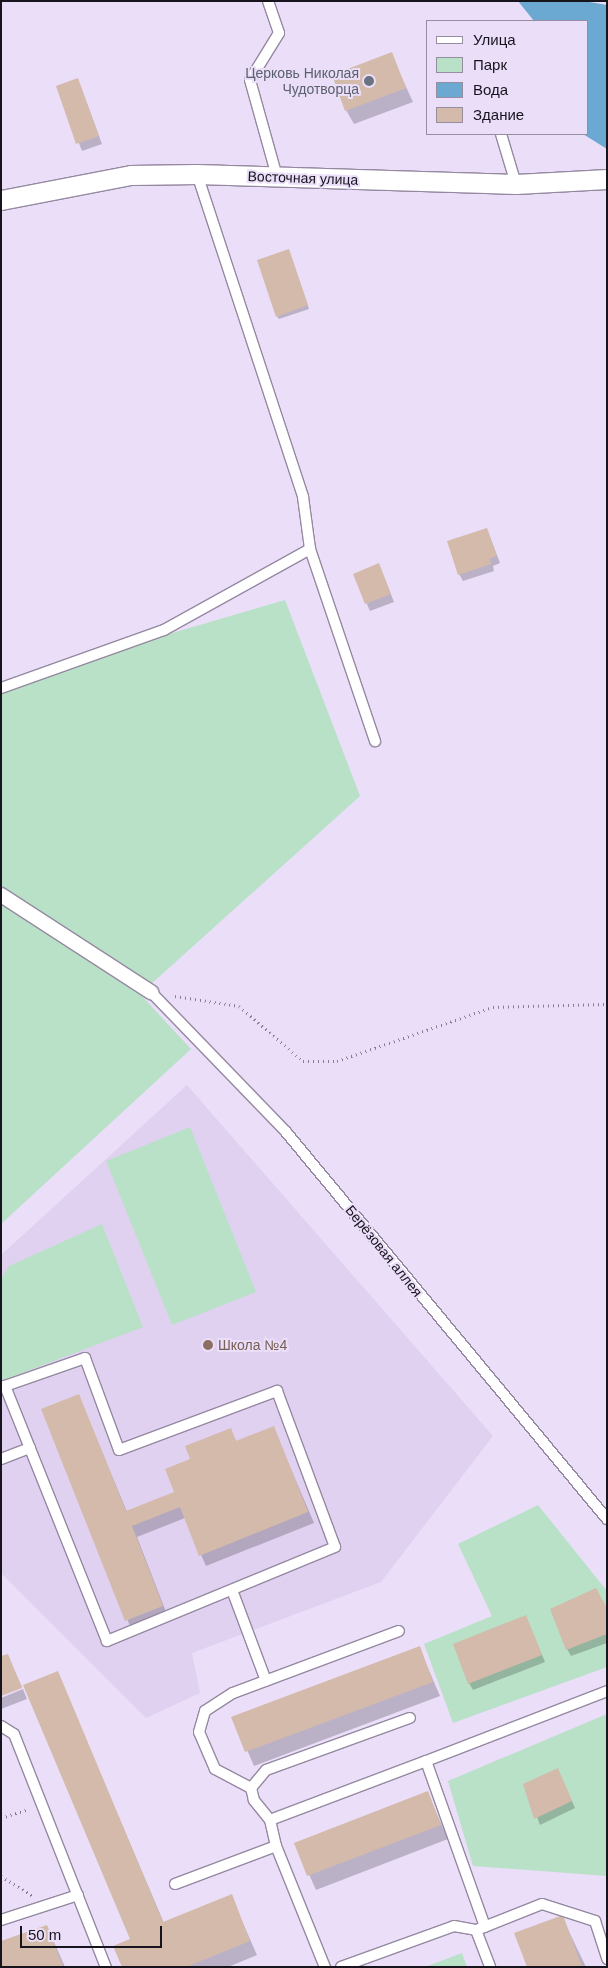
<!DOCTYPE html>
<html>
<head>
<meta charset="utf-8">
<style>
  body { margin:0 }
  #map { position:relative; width:608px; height:1968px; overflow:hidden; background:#eadef8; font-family:Arial,sans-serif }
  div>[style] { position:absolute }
  .built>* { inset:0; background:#e0d1f1 }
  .green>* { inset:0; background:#b8e1c7 }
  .water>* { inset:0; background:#6ba8d2 }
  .shadow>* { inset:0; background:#0003 }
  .building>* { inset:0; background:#d4baaa }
  .path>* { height:3px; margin-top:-1.5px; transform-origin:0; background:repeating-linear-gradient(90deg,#877f91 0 1px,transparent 0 5px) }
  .roads { filter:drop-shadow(1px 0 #9589a1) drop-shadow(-1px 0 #9589a1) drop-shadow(0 1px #9589a1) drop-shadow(0 -1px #9589a1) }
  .service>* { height:10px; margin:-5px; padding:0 5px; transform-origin:5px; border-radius:5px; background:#fff }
  .pedestrian>* { height:14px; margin:-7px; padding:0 7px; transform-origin:7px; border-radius:7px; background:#fff }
  .minor>* { height:19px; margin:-9.5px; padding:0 9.5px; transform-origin:9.5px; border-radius:9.5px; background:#fff }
  .dots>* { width:14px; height:14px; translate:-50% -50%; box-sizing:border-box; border:2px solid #eadef8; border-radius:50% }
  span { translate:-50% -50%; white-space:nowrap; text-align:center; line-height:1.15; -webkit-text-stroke:4px #eadef8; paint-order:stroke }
  .worship-label { font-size:14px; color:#5b616d }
  .right { translate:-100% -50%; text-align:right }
  .street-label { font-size:14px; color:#18141d }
  .education-label { font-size:14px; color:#785e54 }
  .left { translate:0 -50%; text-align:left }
  .frame { position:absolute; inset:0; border:2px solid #18141d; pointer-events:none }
  .legend { position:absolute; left:426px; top:20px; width:162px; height:115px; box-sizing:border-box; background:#eadef8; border:1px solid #968da0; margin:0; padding:6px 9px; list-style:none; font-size:15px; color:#18141d }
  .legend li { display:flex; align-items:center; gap:10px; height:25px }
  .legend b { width:25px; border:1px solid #968da0 }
  .scale { position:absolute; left:20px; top:1926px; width:142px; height:22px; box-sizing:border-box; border:2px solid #18141d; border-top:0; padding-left:6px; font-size:15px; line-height:18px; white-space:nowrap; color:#18141d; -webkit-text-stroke:4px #eadef8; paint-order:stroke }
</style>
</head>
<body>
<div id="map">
  <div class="built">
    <div style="clip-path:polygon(187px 1085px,493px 1436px,381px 1582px,192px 1653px,200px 1693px,146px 1718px,1px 1573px,1px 1255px)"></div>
  </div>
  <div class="green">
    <div style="clip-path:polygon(285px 600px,360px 796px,140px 994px,191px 1049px,1px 1224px,1px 683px)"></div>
    <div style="clip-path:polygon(190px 1127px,256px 1292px,172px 1325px,106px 1161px)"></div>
    <div style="clip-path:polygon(102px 1224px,143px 1327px,1px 1381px,1px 1279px,9px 1266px)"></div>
    <div style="clip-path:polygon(538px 1505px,607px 1591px,607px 1667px,453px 1723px,424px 1644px,492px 1616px,458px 1544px)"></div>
    <div style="clip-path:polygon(607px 1714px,607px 1876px,473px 1866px,448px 1781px)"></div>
    <div style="clip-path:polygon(462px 1953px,467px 1967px,425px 1967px)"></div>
  </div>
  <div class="water">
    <div style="clip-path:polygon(518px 1px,584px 1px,607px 5px,607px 149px,583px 134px,587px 134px,587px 21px,534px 21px)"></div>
  </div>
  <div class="shadow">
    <div style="clip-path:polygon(391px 54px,413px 102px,354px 124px,346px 110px)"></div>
    <div style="clip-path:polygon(78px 80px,102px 144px,82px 151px,57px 87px)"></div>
    <div style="clip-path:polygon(290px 254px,309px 309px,279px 319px,277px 316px)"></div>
    <div style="clip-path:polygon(487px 529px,500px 563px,493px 566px,494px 571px,463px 581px,459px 574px)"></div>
    <div style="clip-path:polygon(379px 565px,394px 602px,370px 611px,354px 574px)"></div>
    <div style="clip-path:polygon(79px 1396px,127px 1512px,176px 1493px,191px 1460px,230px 1430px,237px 1442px,273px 1427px,314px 1523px,206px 1566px,185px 1518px,137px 1537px,168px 1617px,132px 1631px,43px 1410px)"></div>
    <div style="clip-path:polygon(607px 1610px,607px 1643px,571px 1656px,567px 1649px)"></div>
    <div style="clip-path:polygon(529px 1624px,545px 1662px,473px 1690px,469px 1683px)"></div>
    <div style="clip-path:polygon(419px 1647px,440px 1696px,254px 1766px,233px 1717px)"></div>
    <div style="clip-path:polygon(7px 1655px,22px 1687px,1px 1695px)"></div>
    <div style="clip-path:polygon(57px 1672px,164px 1923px,231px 1896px,257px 1955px,228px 1967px,123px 1967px,131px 1940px)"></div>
    <div style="clip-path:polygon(23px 1689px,27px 1699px,1px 1709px,1px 1698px)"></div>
    <div style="clip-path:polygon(561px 1777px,575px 1808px,540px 1825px,525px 1785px)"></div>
    <div style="clip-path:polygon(427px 1792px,448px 1839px,316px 1890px,295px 1843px)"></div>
    <div style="clip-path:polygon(562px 1917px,586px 1967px,528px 1967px)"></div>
    <div style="clip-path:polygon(47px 1926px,65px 1967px,1px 1967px)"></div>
  </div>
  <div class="building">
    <div style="clip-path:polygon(392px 52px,406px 88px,345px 111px,332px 75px)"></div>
    <div style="clip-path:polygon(78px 78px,99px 136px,76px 144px,56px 86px)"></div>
    <div style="clip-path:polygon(289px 249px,308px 305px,276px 317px,257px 260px)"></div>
    <div style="clip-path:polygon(487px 528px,497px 556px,489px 559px,491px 564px,458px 575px,447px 541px)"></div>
    <div style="clip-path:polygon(379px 563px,391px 594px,365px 604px,353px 574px)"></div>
    <div style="clip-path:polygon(79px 1394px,126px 1511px,174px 1492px,165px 1469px,190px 1459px,185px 1446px,231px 1428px,236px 1441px,274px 1426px,308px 1512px,199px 1556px,180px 1507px,132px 1526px,163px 1606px,125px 1621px,41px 1409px)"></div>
    <div style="clip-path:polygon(596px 1588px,607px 1608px,607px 1634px,566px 1650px,550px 1609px)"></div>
    <div style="clip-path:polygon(526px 1615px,542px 1655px,468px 1684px,453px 1644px)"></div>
    <div style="clip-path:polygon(420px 1646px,433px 1682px,245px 1752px,231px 1717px)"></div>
    <div style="clip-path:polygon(8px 1654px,22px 1688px,1px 1696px,1px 1656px)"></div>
    <div style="clip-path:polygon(58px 1671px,163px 1922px,232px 1894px,250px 1941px,186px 1967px,122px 1967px,113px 1946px,130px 1939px,23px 1685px)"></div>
    <div style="clip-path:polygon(558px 1768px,572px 1801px,534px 1819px,523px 1784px)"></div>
    <div style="clip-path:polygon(428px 1791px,441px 1825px,307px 1876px,294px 1843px)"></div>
    <div style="clip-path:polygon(563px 1915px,582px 1967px,527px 1967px,514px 1933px)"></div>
    <div style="clip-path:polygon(47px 1925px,63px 1967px,1px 1967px,1px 1941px)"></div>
  </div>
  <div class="path">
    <div style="left:175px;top:996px;width:65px;rotate:8.9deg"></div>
    <div style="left:239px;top:1006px;width:84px;rotate:40.7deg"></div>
    <div style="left:303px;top:1061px;width:34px"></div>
    <div style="left:337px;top:1061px;width:165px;rotate:-19.1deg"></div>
    <div style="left:493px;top:1007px;width:114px;rotate:-1.5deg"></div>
    <div style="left:1px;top:1818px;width:29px;rotate:-18deg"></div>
    <div style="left:1px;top:1876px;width:38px;rotate:32deg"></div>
  </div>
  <div class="roads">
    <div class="service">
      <div style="left:268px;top:1px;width:34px;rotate:71deg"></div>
      <div style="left:279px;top:33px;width:55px;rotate:121.7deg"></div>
      <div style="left:250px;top:80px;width:101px;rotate:74.4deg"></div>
      <div style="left:501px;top:134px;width:52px;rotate:73.3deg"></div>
      <div style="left:197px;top:174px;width:340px;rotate:71.8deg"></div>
      <div style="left:303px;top:497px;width:52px;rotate:82.3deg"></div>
      <div style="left:310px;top:549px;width:203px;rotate:71.3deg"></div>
      <div style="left:1px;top:688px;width:173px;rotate:-19.6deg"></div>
      <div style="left:164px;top:630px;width:167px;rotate:-29deg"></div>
      <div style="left:151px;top:992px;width:194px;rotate:46deg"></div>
      <div style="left:286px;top:1132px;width:503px;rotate:50.33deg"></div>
      <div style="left:85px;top:1358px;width:98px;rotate:69.7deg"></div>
      <div style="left:119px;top:1450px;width:169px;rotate:-20.5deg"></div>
      <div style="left:277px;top:1391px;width:166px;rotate:69.6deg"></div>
      <div style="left:335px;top:1547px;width:247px;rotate:157.6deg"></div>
      <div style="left:107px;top:1641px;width:275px;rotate:-111.8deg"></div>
      <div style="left:5px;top:1386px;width:85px;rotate:-19.3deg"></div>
      <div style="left:1px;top:1459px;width:31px;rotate:-21deg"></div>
      <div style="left:232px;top:1590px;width:97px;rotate:69.5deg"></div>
      <div style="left:1px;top:1726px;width:15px;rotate:32deg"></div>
      <div style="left:14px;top:1734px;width:251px;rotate:68.5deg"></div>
      <div style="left:426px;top:1761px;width:194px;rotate:-21.1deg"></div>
      <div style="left:251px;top:1788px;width:41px;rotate:-152.2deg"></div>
      <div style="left:215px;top:1769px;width:40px;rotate:-113.4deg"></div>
      <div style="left:199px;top:1732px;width:22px;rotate:-74deg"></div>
      <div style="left:205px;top:1711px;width:33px;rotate:-33deg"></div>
      <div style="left:233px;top:1693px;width:177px;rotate:-20.5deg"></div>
      <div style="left:270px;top:1820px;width:26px;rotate:-129deg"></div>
      <div style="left:254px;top:1800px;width:12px;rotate:-104deg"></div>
      <div style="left:251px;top:1788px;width:23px;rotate:-50deg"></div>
      <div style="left:266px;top:1770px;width:153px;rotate:-19.9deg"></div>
      <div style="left:276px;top:1846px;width:27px;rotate:-103deg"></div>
      <div style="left:270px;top:1820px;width:167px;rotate:-20.7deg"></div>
      <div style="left:426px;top:1761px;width:176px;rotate:70.4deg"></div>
      <div style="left:175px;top:1884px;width:108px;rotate:-20.6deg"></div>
      <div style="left:276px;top:1846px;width:131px;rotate:68deg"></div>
      <div style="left:1px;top:1920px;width:81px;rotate:-18deg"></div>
      <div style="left:479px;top:1929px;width:68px;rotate:-21.6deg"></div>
      <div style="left:542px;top:1904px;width:56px;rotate:17.8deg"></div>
      <div style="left:595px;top:1921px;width:40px;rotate:72deg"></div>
      <div style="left:341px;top:1967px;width:120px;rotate:-19.9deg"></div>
      <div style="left:454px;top:1926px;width:22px;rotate:10deg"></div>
      <div style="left:476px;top:1930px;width:40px;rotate:69deg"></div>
    </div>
    <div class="pedestrian">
      <div style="left:1px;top:895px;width:179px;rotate:32.9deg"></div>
    </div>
    <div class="minor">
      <div style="left:1px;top:200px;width:132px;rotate:-10.9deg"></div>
      <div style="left:131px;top:175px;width:66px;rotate:-0.9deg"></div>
      <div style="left:197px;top:174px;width:319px;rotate:1.8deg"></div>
      <div style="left:516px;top:184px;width:91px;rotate:-3.1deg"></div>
    </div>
  </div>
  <div class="dots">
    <div style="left:369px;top:81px;background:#6b7280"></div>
    <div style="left:208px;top:1345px;background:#8d6e63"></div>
  </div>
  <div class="worship-label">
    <span class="right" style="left:359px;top:81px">Церковь Николая<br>Чудотворца</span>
  </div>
  <div class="street-label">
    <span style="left:303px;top:178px;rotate:2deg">Восточная улица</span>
    <span style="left:384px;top:1251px;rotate:51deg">Берёзовая аллея</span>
  </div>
  <div class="education-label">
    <span class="left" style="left:218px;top:1345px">Школа №4</span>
  </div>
  <div class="frame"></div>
  <ul class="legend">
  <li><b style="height:6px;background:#fff"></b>Улица</li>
  <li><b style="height:14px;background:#b8e1c7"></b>Парк</li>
  <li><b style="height:14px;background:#6ba8d2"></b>Вода</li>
  <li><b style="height:14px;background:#d4baaa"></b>Здание</li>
  </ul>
  <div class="scale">50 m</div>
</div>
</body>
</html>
